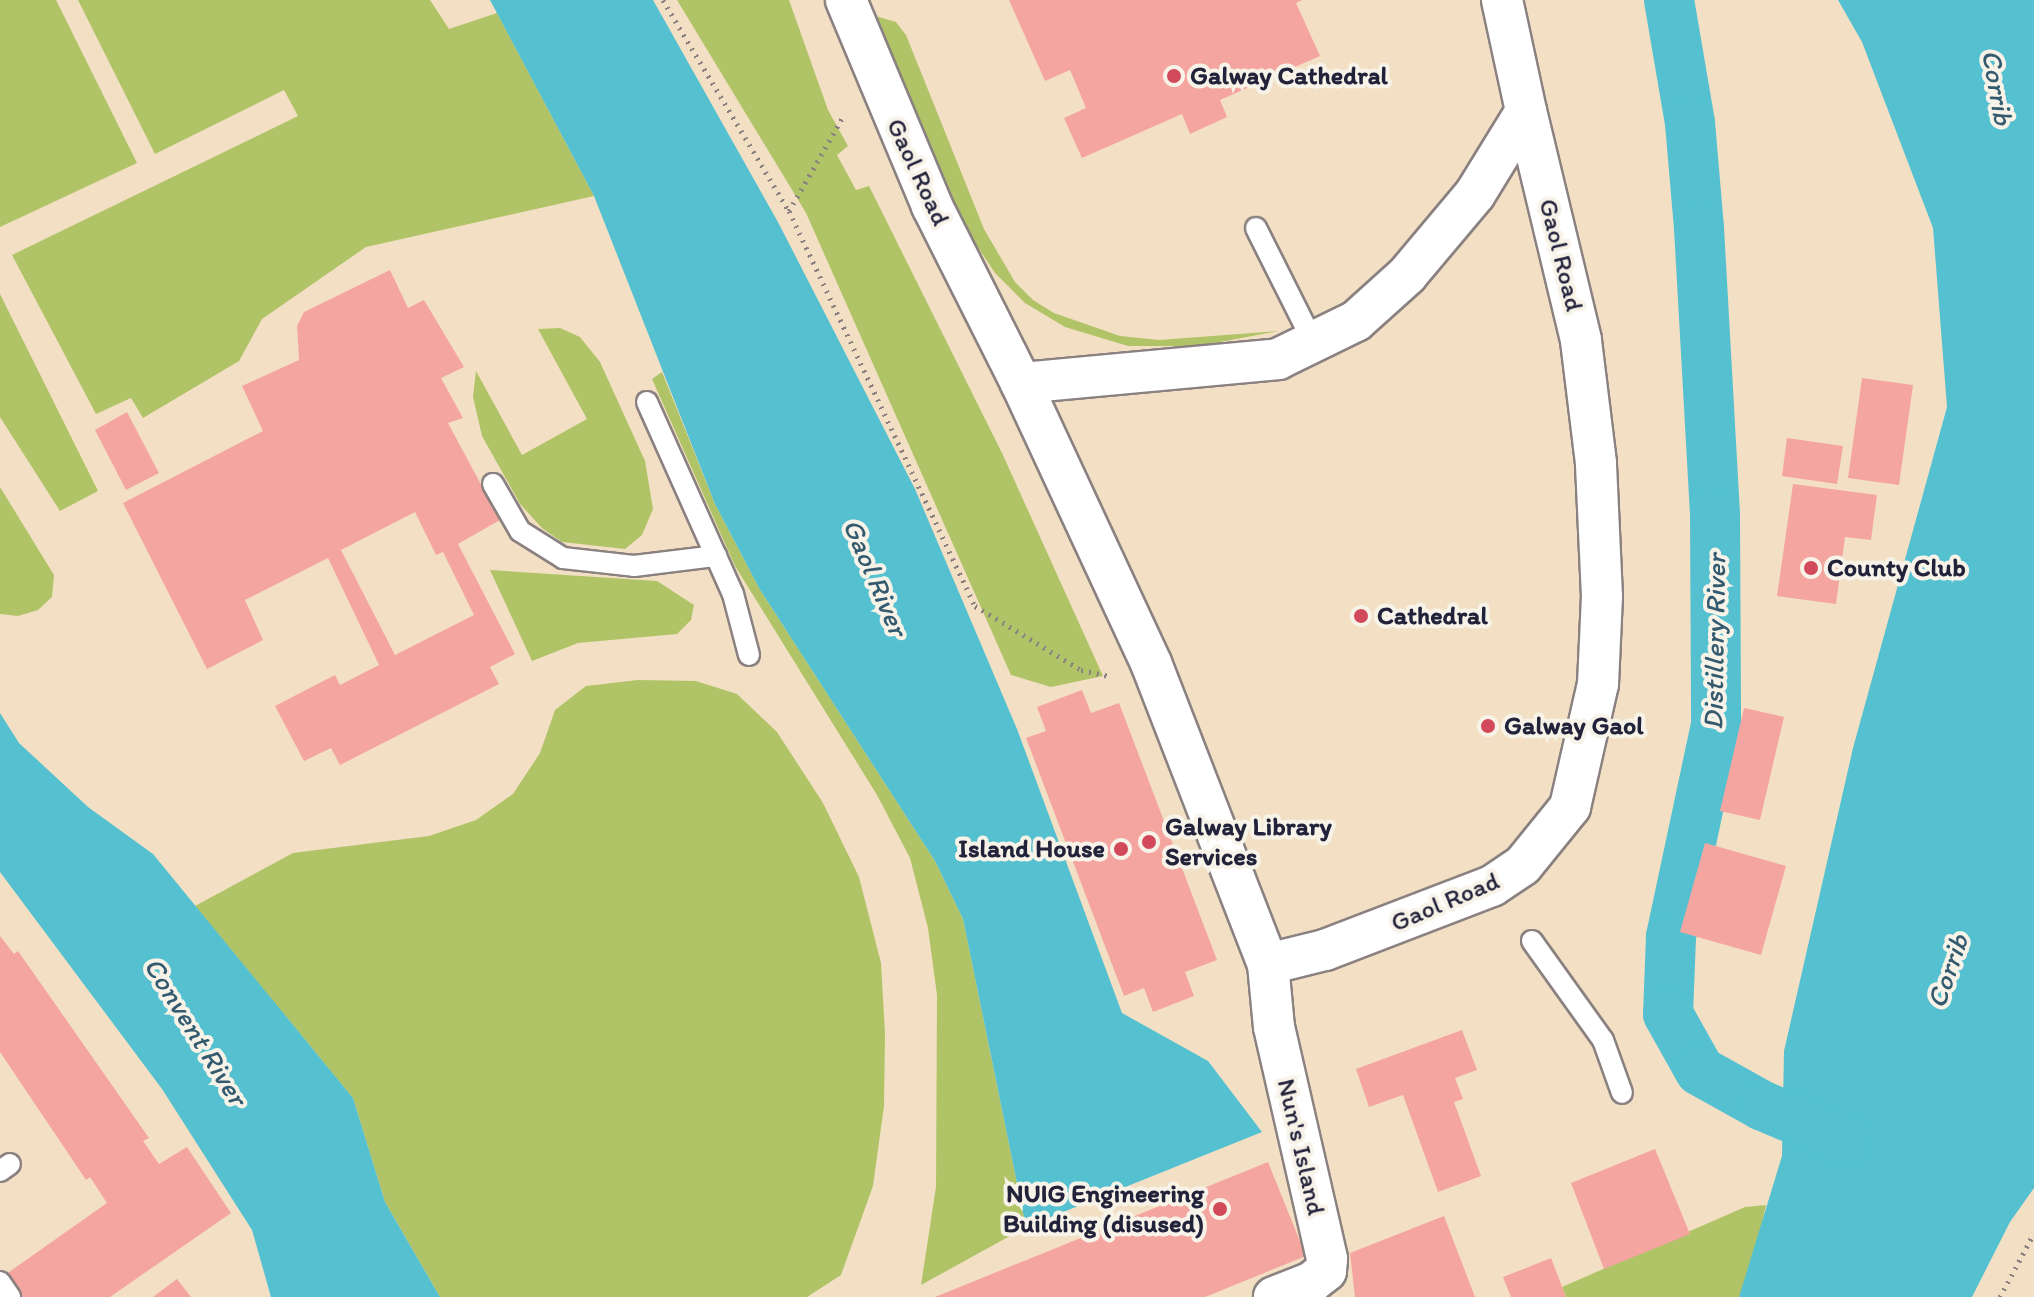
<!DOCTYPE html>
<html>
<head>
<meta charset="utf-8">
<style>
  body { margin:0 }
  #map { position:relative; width:2034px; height:1297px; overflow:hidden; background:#f3e0c4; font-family:Itim,sans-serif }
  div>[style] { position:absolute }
  .green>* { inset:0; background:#b0c367 }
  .water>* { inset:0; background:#55c1d0 }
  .canal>* { height:50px; margin:-25px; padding:0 25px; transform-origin:25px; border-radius:25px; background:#55c1d0 }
  .building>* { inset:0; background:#f5a59f }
  .path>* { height:5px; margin-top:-2.5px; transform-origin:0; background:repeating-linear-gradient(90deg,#8a8180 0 2px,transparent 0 8px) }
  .roads { filter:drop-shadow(2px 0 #8a8180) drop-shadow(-2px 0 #8a8180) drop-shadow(0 2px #8a8180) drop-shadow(0 -2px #8a8180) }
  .service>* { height:20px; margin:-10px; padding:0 10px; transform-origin:10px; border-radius:10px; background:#fff }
  .minor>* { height:40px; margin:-20px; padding:0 20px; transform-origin:20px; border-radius:20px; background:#fff }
  .dots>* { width:22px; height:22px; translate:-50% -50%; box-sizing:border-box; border:4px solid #f7f3e8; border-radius:50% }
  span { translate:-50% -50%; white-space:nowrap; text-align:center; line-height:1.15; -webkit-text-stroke:8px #f7f3e8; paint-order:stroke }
  .poi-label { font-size:26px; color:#22223b; font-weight:700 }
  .left { translate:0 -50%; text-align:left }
  .right { translate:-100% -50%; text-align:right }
  .street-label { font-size:26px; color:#22223b }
  .water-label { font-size:28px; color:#345a6f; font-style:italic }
</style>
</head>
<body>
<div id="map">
  <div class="green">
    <div style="clip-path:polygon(0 0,56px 0,137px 163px,0 227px)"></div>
    <div style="clip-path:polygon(78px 0,430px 0,449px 29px,497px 13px,594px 196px,366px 247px,262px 319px,239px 361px,143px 418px,131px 398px,96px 414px,12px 255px,298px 116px,284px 90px,155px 154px)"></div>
    <div style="clip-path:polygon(677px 0,789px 0,828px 110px,848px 146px,837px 155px,856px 190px,869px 186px,1002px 453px,1103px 676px,1051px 687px,1011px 675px,806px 213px)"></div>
    <div style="clip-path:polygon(875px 16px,896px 22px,906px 35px,984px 229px,1015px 282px,1033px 300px,1054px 313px,1120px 336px,1159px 340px,1279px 331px,1199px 346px,1128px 346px,1065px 327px,1025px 303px,995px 273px,961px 222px)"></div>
    <div style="clip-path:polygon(0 294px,98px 491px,60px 511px,0 417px)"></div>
    <div style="clip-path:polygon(560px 328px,580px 337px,600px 362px,645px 461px,653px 509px,642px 535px,625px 549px,562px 542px,542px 528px,520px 504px,482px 436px,473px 397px,476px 371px,522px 455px,587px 419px,538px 329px)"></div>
    <div style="clip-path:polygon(662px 372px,715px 504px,759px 588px,935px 861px,963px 919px,1026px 1227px,921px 1285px,936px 1187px,937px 995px,928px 928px,910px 858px,877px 795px,735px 566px,652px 379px)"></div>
    <div style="clip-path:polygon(0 487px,54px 575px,52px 597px,38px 610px,18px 616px,0 614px)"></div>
    <div style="clip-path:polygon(490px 570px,657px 581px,694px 605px,691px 620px,677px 634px,578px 643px,532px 661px)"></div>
    <div style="clip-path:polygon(638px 680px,696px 681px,737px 694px,777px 732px,823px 803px,859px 877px,881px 963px,885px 1033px,884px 1106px,873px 1186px,841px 1275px,807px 1297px,440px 1297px,385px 1202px,353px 1098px,195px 906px,293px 853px,429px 836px,476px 820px,513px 794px,540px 753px,555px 710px,586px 686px)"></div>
    <div style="clip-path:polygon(1766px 1205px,1746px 1297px,1566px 1297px,1562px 1287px,1745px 1207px)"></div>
  </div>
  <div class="water">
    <div style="clip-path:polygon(490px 0,653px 0,779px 224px,915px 489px,1017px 729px,1122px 1013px,1208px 1061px,1262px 1132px,1026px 1227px,963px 919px,935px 861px,759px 588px,715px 504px,594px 196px)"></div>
    <div style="clip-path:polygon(1838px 0,2034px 0,2034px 1188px,2010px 1222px,1972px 1297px,1739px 1297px,1782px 1156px,1784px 1051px,1853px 748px,1947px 407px,1933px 228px,1862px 42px)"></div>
    <div style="clip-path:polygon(0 713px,19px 743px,88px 807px,153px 854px,353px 1098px,385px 1202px,440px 1297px,271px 1297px,252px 1230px,162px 1089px,0 872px)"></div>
  </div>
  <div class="canal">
    <div style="left:1669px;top:0;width:125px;rotate:80.3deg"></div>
    <div style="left:1690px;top:123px;width:105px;rotate:85.1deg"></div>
    <div style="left:1699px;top:228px;width:287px;rotate:86.8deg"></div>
    <div style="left:1715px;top:515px;width:210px;rotate:89.7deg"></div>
    <div style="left:1716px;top:725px;width:217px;rotate:102deg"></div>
    <div style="left:1671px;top:937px;width:77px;rotate:92.2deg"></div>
    <div style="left:1668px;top:1014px;width:65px;rotate:60.7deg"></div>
    <div style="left:1700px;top:1071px;width:72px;rotate:29.1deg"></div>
    <div style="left:1763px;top:1106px;width:91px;rotate:22.6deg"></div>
  </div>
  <div class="building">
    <div style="clip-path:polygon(1009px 0,1302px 0,1296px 3px,1320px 56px,1220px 100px,1227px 117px,1190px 134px,1182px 114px,1082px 158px,1064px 118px,1086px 108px,1070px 70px,1045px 81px)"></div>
    <div style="clip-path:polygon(evenodd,390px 270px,408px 308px,424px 300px,464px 367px,441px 378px,463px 418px,448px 423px,500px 520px,458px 544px,515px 654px,490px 667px,499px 684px,340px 765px,331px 748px,304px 761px,275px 706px,335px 675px,340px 685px,379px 665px,328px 558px,245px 600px,263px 640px,207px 669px,123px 503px,263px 431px,242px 386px,299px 360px,297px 326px,304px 312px,390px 270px,415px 512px,436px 555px,443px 552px,474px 615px,395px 655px,341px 550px,415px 512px)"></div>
    <div style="clip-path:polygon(1862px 378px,1913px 385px,1899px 485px,1848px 478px)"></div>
    <div style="clip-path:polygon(127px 412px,159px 473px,126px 490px,95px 430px)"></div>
    <div style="clip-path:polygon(1787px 438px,1843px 446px,1837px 484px,1782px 476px)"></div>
    <div style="clip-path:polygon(1793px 484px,1877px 495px,1871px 540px,1845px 537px,1836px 604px,1777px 596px)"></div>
    <div style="clip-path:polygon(1082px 690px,1091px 713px,1119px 703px,1217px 960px,1185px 972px,1194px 996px,1153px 1012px,1144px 988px,1124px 996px,1026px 738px,1046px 731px,1037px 707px)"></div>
    <div style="clip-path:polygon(1744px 708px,1784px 717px,1760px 820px,1720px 811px)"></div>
    <div style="clip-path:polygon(1705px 843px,1786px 866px,1761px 955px,1680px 932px)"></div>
    <div style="clip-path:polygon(0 936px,14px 954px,18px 951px,149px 1138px,143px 1141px,159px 1164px,187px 1147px,231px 1213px,110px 1297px,16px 1297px,2px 1277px,107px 1203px,90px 1177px,86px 1180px,0 1052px)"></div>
    <div style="clip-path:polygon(1462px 1030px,1477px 1070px,1455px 1078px,1463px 1099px,1454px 1102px,1481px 1176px,1438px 1192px,1403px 1095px,1369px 1107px,1356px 1069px)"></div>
    <div style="clip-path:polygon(1655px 1149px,1690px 1234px,1604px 1269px,1571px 1183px)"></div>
    <div style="clip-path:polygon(1268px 1162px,1306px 1256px,1205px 1297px,935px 1297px)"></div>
    <div style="clip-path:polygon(1444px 1216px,1475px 1297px,1355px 1297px,1350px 1253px)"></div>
    <div style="clip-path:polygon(1551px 1258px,1566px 1297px,1511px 1297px,1503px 1277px)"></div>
    <div style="clip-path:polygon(177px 1279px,191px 1297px,153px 1297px)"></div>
  </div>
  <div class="path">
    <div style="left:663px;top:0;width:246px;rotate:59.2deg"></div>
    <div style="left:789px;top:211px;width:437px;rotate:64.8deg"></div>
    <div style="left:975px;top:606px;width:124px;rotate:31.1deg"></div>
    <div style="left:1081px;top:670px;width:29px;rotate:12deg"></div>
    <div style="left:789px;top:211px;width:111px;rotate:-60.2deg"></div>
    <div style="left:2000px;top:1297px;width:72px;rotate:-62deg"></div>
  </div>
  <div class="roads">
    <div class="service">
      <div style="left:1256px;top:228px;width:130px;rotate:63.4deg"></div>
      <div style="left:647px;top:402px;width:210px;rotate:65.9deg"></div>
      <div style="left:733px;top:594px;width:63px;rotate:75.3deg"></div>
      <div style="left:493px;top:484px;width:54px;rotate:60.1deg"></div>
      <div style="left:520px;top:531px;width:51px;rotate:32.1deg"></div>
      <div style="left:563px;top:558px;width:71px;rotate:6.4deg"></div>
      <div style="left:634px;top:566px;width:83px;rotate:-7deg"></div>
      <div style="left:1532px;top:941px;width:122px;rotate:54.4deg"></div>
      <div style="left:1603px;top:1040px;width:56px;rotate:70.3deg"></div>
      <div style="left:0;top:1171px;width:12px;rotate:-35deg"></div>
      <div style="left:0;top:1282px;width:18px;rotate:56deg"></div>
    </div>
    <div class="minor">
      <div style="left:846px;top:0;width:223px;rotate:67.3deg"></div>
      <div style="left:932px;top:206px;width:198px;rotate:63.3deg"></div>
      <div style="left:1021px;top:383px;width:309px;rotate:65.1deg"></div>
      <div style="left:1151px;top:663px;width:323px;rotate:68.8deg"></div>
      <div style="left:1268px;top:964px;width:63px;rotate:84.6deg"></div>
      <div style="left:1274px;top:1027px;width:238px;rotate:77.1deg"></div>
      <div style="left:1327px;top:1259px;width:12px;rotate:95deg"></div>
      <div style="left:1326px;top:1271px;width:18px;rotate:142deg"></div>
      <div style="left:1312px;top:1282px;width:41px;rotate:158.5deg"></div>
      <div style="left:1021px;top:383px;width:258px;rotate:-5.3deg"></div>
      <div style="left:1278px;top:359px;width:87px;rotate:-26deg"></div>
      <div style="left:1356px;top:321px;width:69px;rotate:-42deg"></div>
      <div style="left:1407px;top:275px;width:106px;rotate:-50deg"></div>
      <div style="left:1475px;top:194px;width:97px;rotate:-58.4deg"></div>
      <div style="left:1526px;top:111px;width:114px;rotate:-102.2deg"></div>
      <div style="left:1268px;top:964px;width:59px;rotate:-13.8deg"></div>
      <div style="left:1325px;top:950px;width:179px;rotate:-21deg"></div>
      <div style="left:1492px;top:886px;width:37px;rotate:-34deg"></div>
      <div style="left:1523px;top:865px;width:75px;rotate:-51deg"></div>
      <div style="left:1570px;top:807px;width:126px;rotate:-77.2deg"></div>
      <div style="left:1598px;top:684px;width:87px;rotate:-87.4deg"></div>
      <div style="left:1602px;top:597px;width:134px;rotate:-92.6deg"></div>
      <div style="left:1596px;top:463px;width:124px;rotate:-97deg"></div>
      <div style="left:1581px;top:340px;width:236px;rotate:-103.5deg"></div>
    </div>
  </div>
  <div class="dots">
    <div style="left:1174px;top:76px;background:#d1495b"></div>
    <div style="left:1811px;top:568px;background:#d1495b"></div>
    <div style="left:1361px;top:616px;background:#d1495b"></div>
    <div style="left:1488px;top:726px;background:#d1495b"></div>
    <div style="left:1149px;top:842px;background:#d1495b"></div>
    <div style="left:1121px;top:849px;background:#d1495b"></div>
    <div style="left:1220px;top:1209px;background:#d1495b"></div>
  </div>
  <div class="poi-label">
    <span class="left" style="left:1190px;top:76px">Galway Cathedral</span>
    <span class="left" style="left:1827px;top:568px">County Club</span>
    <span class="left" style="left:1377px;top:616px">Cathedral</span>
    <span class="left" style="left:1504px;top:726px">Galway Gaol</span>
    <span class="left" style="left:1165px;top:842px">Galway Library<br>Services</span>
    <span class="right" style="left:1105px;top:849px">Island House</span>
    <span class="right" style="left:1204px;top:1209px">NUIG Engineering<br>Building (disused)</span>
  </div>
  <div class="street-label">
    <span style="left:918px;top:172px;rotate:65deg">Gaol Road</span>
    <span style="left:1561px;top:255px;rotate:76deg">Gaol Road</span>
    <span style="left:1445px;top:902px;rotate:-23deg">Gaol Road</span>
    <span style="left:1301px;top:1147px;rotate:77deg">Nun's Island</span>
  </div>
  <div class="water-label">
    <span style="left:1998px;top:87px;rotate:80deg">Corrib</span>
    <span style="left:876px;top:577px;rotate:67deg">Gaol River</span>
    <span style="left:1714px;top:642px;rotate:-89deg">Distillery River</span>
    <span style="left:1947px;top:971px;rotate:-71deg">Corrib</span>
    <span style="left:196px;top:1031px;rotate:58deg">Convent River</span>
  </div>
</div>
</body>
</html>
